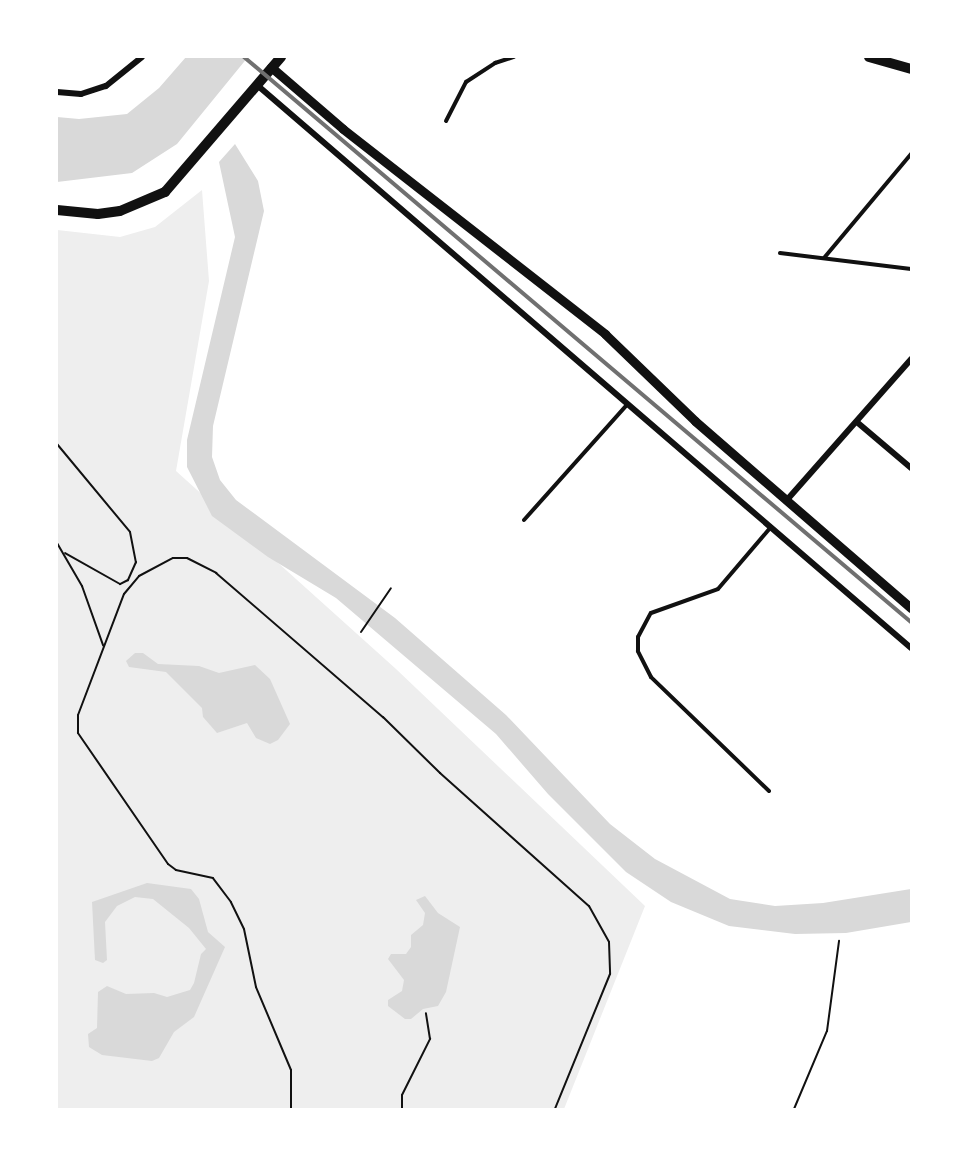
<!DOCTYPE html>
<html>
<head>
<meta charset="utf-8">
<style>
  body { margin:0 }
  #map { position:relative; width:968px; height:1166px; overflow:hidden; background:#fff; font-family:Inter,sans-serif }
  div>[style] { position:absolute }
  .green>* { inset:0; background:#eee }
  .water>* { inset:0; background:#d9d9d9 }
  .path>* { height:2px; margin:-1px; padding:0 1px; transform-origin:1px; border-radius:1px; background:#111 }
  .service>* { height:4px; margin:-2px; padding:0 2px; transform-origin:2px; border-radius:2px; background:#111 }
  .minor>* { height:6px; margin:-3px; padding:0 3px; transform-origin:3px; border-radius:3px; background:#111 }
  .tertiary>* { height:9px; margin:-4.5px; padding:0 4.5px; transform-origin:4.5px; border-radius:4.5px; background:#111 }
  .secondary>* { height:10px; margin:-5px; padding:0 5px; transform-origin:5px; border-radius:5px; background:#111 }
  .rail>* { height:4px; margin:-2px; padding:0 2px; transform-origin:2px; border-radius:2px; background:#707070 }
  span { translate:-50% -50%; white-space:nowrap; text-align:center; line-height:1.15; -webkit-text-stroke:4.5px #fff; paint-order:stroke }
  .frame { position:absolute; inset:0; border:58px solid #fff; pointer-events:none }
</style>
</head>
<body>
<div id="map">
  <div class="green">
    <div style="clip-path:polygon(202px 190px,209px 281px,176px 471px,396px 669px,645px 906px,564px 1109px,57px 1109px,57px 230px,120px 237px,155px 227px)"></div>
  </div>
  <div class="water">
    <div style="clip-path:polygon(186px 57px,248px 57px,177px 144px,132px 173px,57px 182px,57px 117px,79px 119px,127px 114px,159px 88px)"></div>
    <div style="clip-path:polygon(235px 144px,258px 181px,264px 211px,213px 426px,212px 457px,220px 480px,236px 500px,395px 618px,506px 715px,610px 824px,655px 859px,730px 899px,775px 906px,823px 903px,911px 889px,911px 922px,846px 933px,795px 934px,729px 926px,671px 902px,626px 872px,548px 794px,496px 734px,336px 598px,268px 557px,212px 516px,187px 467px,187px 440px,235px 237px,219px 162px)"></div>
    <div style="clip-path:polygon(135px 653px,143px 653px,158px 664px,199px 666px,219px 673px,255px 665px,270px 679px,290px 724px,278px 740px,270px 744px,256px 738px,247px 723px,217px 733px,203px 717px,202px 708px,166px 672px,129px 667px,126px 661px)"></div>
    <div style="clip-path:polygon(147px 883px,191px 889px,199px 899px,208px 932px,225px 947px,194px 1017px,174px 1032px,159px 1058px,152px 1061px,102px 1055px,89px 1047px,88px 1034px,97px 1028px,98px 992px,107px 986px,126px 994px,154px 993px,167px 997px,190px 990px,194px 983px,201px 954px,206px 949px,189px 928px,153px 899px,135px 897px,117px 906px,105px 922px,107px 960px,103px 963px,95px 960px,92px 902px)"></div>
    <div style="clip-path:polygon(425px 896px,438px 913px,460px 927px,446px 992px,438px 1006px,423px 1009px,411px 1019px,405px 1019px,388px 1006px,388px 1000px,402px 991px,404px 980px,388px 959px,391px 954px,406px 954px,411px 947px,411px 935px,423px 925px,425px 913px,416px 900px)"></div>
  </div>
  <div class="path">
    <div style="left:57px;top:444px;width:114px;rotate:50.3deg"></div>
    <div style="left:130px;top:532px;width:31px;rotate:79deg"></div>
    <div style="left:136px;top:562px;width:20px;rotate:114deg"></div>
    <div style="left:128px;top:580px;width:9px;rotate:153deg"></div>
    <div style="left:120px;top:584px;width:63px;rotate:-150.6deg"></div>
    <div style="left:57px;top:543px;width:50px;rotate:59.8deg"></div>
    <div style="left:82px;top:586px;width:63px;rotate:70.4deg"></div>
    <div style="left:361px;top:632px;width:53px;rotate:-55.7deg"></div>
    <div style="left:291px;top:1109px;width:39px;rotate:-90deg"></div>
    <div style="left:291px;top:1070px;width:90px;rotate:-112.9deg"></div>
    <div style="left:256px;top:987px;width:59px;rotate:-101.7deg"></div>
    <div style="left:244px;top:929px;width:30px;rotate:-116deg"></div>
    <div style="left:231px;top:902px;width:30px;rotate:-127deg"></div>
    <div style="left:213px;top:878px;width:38px;rotate:-168deg"></div>
    <div style="left:176px;top:870px;width:10px;rotate:-143deg"></div>
    <div style="left:168px;top:864px;width:159px;rotate:-124.5deg"></div>
    <div style="left:78px;top:733px;width:18px;rotate:-90deg"></div>
    <div style="left:78px;top:715px;width:129px;rotate:-69.2deg"></div>
    <div style="left:124px;top:594px;width:23px;rotate:-50deg"></div>
    <div style="left:139px;top:576px;width:38px;rotate:-28deg"></div>
    <div style="left:173px;top:558px;width:14px"></div>
    <div style="left:187px;top:558px;width:33px;rotate:27deg"></div>
    <div style="left:216px;top:573px;width:221px;rotate:40.8deg"></div>
    <div style="left:383px;top:717px;width:80px;rotate:44.5deg"></div>
    <div style="left:440px;top:773px;width:200px;rotate:41.8deg"></div>
    <div style="left:589px;top:906px;width:41px;rotate:60.9deg"></div>
    <div style="left:609px;top:942px;width:32px;rotate:88deg"></div>
    <div style="left:610px;top:974px;width:146px;rotate:112.2deg"></div>
    <div style="left:402px;top:1109px;width:14px;rotate:-90deg"></div>
    <div style="left:402px;top:1095px;width:63px;rotate:-63.4deg"></div>
    <div style="left:430px;top:1039px;width:26px;rotate:-99deg"></div>
    <div style="left:794px;top:1109px;width:85px;rotate:-67.1deg"></div>
    <div style="left:827px;top:1031px;width:91px;rotate:-82.4deg"></div>
  </div>
  <div class="service">
    <div style="left:446px;top:121px;width:44px;rotate:-62.9deg"></div>
    <div style="left:466px;top:82px;width:35px;rotate:-33deg"></div>
    <div style="left:495px;top:63px;width:20px;rotate:-18deg"></div>
    <div style="left:780px;top:253px;width:132px;rotate:7deg"></div>
    <div style="left:824px;top:258px;width:136px;rotate:-50.1deg"></div>
    <div style="left:524px;top:520px;width:153px;rotate:-48.2deg"></div>
    <div style="left:769px;top:791px;width:164px;rotate:-136deg"></div>
    <div style="left:651px;top:677px;width:29px;rotate:-117deg"></div>
    <div style="left:638px;top:651px;width:14px;rotate:-90deg"></div>
    <div style="left:638px;top:637px;width:27px;rotate:-62deg"></div>
    <div style="left:651px;top:613px;width:71px;rotate:-19.7deg"></div>
    <div style="left:718px;top:589px;width:82px;rotate:-49.5deg"></div>
  </div>
  <div class="minor">
    <div style="left:257px;top:85px;width:863px;rotate:40.72deg"></div>
    <div style="left:57px;top:92px;width:24px;rotate:5deg"></div>
    <div style="left:81px;top:94px;width:26px;rotate:-18deg"></div>
    <div style="left:106px;top:86px;width:46px;rotate:-38.9deg"></div>
    <div style="left:858px;top:423px;width:70px;rotate:40.3deg"></div>
    <div style="left:786px;top:501px;width:189px;rotate:-48.6deg"></div>
  </div>
  <div class="tertiary">
    <div style="left:271px;top:67px;width:95px;rotate:40.7deg"></div>
    <div style="left:343px;top:129px;width:333px;rotate:38deg"></div>
    <div style="left:605px;top:334px;width:125px;rotate:44deg"></div>
    <div style="left:695px;top:421px;width:286px;rotate:40.9deg"></div>
  </div>
  <div class="secondary">
    <div style="left:869px;top:57px;width:44px;rotate:15.9deg"></div>
    <div style="left:57px;top:210px;width:41px;rotate:5.6deg"></div>
    <div style="left:98px;top:214px;width:22px;rotate:-8deg"></div>
    <div style="left:120px;top:211px;width:49px;rotate:-22.9deg"></div>
    <div style="left:165px;top:192px;width:178px;rotate:-49.3deg"></div>
  </div>
  <div class="rail">
    <div style="left:244px;top:57px;width:874px;rotate:40.27deg"></div>
  </div>
  <div class="frame"></div>
</div>
</body>
</html>
